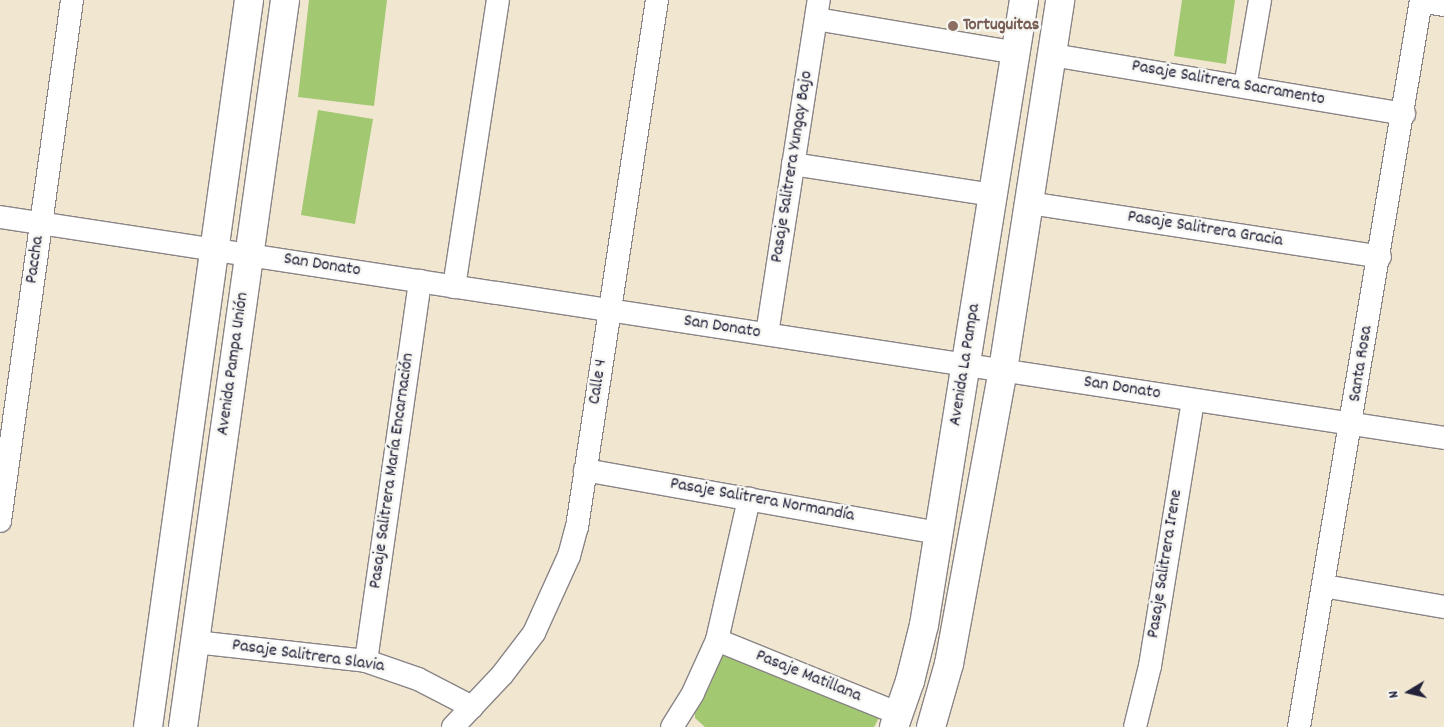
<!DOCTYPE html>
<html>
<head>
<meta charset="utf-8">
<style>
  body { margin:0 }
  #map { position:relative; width:1444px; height:727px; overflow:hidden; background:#f1e7d1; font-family:Dekko,sans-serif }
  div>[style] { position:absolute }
  .green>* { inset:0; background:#a3c872 }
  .roads { filter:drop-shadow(1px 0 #8a8486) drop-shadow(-1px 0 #8a8486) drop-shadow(0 1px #8a8486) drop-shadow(0 -1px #8a8486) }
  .minor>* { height:22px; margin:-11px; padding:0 11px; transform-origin:11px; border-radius:11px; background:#fff }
  .tertiary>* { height:28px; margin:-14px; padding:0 14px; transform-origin:14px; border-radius:14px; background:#fff }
  .dots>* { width:14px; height:14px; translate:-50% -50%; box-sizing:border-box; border:2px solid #f6f6f2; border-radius:50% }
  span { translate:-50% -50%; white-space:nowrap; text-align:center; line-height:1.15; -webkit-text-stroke:5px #f6f6f2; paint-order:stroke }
  .education-label { font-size:18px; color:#785e54; font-weight:700 }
  .left { translate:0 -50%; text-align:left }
  .street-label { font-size:18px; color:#22223b }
  .north { position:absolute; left:1384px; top:667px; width:50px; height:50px; -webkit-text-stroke:4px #f6f6f2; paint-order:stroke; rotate:261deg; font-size:14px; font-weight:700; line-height:20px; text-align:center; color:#22223b }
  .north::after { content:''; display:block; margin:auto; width:18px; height:22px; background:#22223b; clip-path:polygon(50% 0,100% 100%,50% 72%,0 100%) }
</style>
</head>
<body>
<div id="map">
  <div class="green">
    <div style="clip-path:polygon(309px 0,387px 0,374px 106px,298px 97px)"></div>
    <div style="clip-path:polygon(1182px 0,1235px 0,1226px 64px,1174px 56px)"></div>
    <div style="clip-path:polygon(318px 110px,373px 119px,355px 224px,301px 215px)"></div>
    <div style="clip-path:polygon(725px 653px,880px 716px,874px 727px,705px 727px,695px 718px,695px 703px,718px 656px)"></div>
  </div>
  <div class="roads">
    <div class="minor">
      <div style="left:1421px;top:1px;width:23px;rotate:10deg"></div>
      <div style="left:816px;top:19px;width:203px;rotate:9.6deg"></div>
      <div style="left:1052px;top:55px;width:357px;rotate:9.5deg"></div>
      <div style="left:1245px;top:87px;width:88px;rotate:-80.2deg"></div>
      <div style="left:793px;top:164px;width:202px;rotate:8.8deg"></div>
      <div style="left:1029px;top:203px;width:355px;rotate:8.7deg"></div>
      <div style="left:0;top:217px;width:1461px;rotate:8.7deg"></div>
      <div style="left:454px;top:287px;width:290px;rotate:-81.3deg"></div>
      <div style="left:767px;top:334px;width:338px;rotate:-81.2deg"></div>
      <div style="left:585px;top:470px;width:360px;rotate:10.1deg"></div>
      <div style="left:0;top:521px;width:526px;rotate:-82.13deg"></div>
      <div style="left:1324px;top:586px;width:122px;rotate:9.9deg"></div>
      <div style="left:717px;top:640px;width:196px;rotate:22.1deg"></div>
      <div style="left:195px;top:642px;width:172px;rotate:6.3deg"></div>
      <div style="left:366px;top:661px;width:55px;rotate:19.1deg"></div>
      <div style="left:418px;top:679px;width:61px;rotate:27.4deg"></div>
      <div style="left:366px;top:661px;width:384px;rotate:-81.9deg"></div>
      <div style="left:453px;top:727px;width:71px;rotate:-46.7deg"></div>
      <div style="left:502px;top:675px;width:53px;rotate:-52.7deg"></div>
      <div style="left:534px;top:633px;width:85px;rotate:-65.6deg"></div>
      <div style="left:569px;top:556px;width:30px;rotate:-75deg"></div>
      <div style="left:577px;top:527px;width:533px;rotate:-81.37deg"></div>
      <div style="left:672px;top:727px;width:40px;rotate:-58deg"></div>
      <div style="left:693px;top:693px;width:58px;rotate:-65.6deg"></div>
      <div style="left:717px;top:640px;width:145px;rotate:-77.2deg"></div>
      <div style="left:1135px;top:727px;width:63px;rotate:-76.2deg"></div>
      <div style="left:1150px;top:666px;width:269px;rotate:-80.8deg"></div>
      <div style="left:1299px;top:727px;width:737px;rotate:-80.47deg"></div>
    </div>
    <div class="tertiary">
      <div style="left:148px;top:727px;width:734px;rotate:-82.09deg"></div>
      <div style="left:183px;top:727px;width:734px;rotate:-82.01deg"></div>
      <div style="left:894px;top:727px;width:49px;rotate:-70.8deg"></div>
      <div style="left:910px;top:681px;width:58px;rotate:-76deg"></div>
      <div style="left:924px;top:625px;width:633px;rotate:-80.91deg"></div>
      <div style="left:931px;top:727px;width:66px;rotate:-74.1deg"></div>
      <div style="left:949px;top:664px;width:299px;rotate:-79.6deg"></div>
      <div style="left:1003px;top:370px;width:374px;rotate:-81.2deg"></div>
    </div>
  </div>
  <div class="dots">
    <div style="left:953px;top:26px;background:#8d6e63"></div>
  </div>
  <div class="education-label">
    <span class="left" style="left:963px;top:26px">Tortuguitas</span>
  </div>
  <div class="street-label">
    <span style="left:1228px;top:84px;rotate:10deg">Pasaje Salitrera Sacramento</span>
    <span style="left:793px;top:167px;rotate:-81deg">Pasaje Salitrera Yungay Bajo</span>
    <span style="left:1205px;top:230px;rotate:9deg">Pasaje Salitrera Gracia</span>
    <span style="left:36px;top:260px;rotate:-82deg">Paccha</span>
    <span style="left:322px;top:266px;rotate:9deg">San Donato</span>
    <span style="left:722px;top:328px;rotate:9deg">San Donato</span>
    <span style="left:234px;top:364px;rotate:-82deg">Avenida Pampa Unión</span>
    <span style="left:1362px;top:364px;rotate:-81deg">Santa Rosa</span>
    <span style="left:966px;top:365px;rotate:-81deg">Avenida La Pampa</span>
    <span style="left:599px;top:382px;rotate:-81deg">Calle 4</span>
    <span style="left:1122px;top:389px;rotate:9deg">San Donato</span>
    <span style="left:393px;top:471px;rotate:-82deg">Pasaje Salitrera María Encarnación</span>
    <span style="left:762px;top:501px;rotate:10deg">Pasaje Salitrera Normandía</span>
    <span style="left:1166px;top:564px;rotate:-81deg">Pasaje Salitrera Irene</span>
    <span style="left:308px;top:657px;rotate:8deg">Pasaje Salitrera Slavia</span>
    <span style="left:808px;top:677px;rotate:22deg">Pasaje Matillana</span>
  </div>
  <div class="north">N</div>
</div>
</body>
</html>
